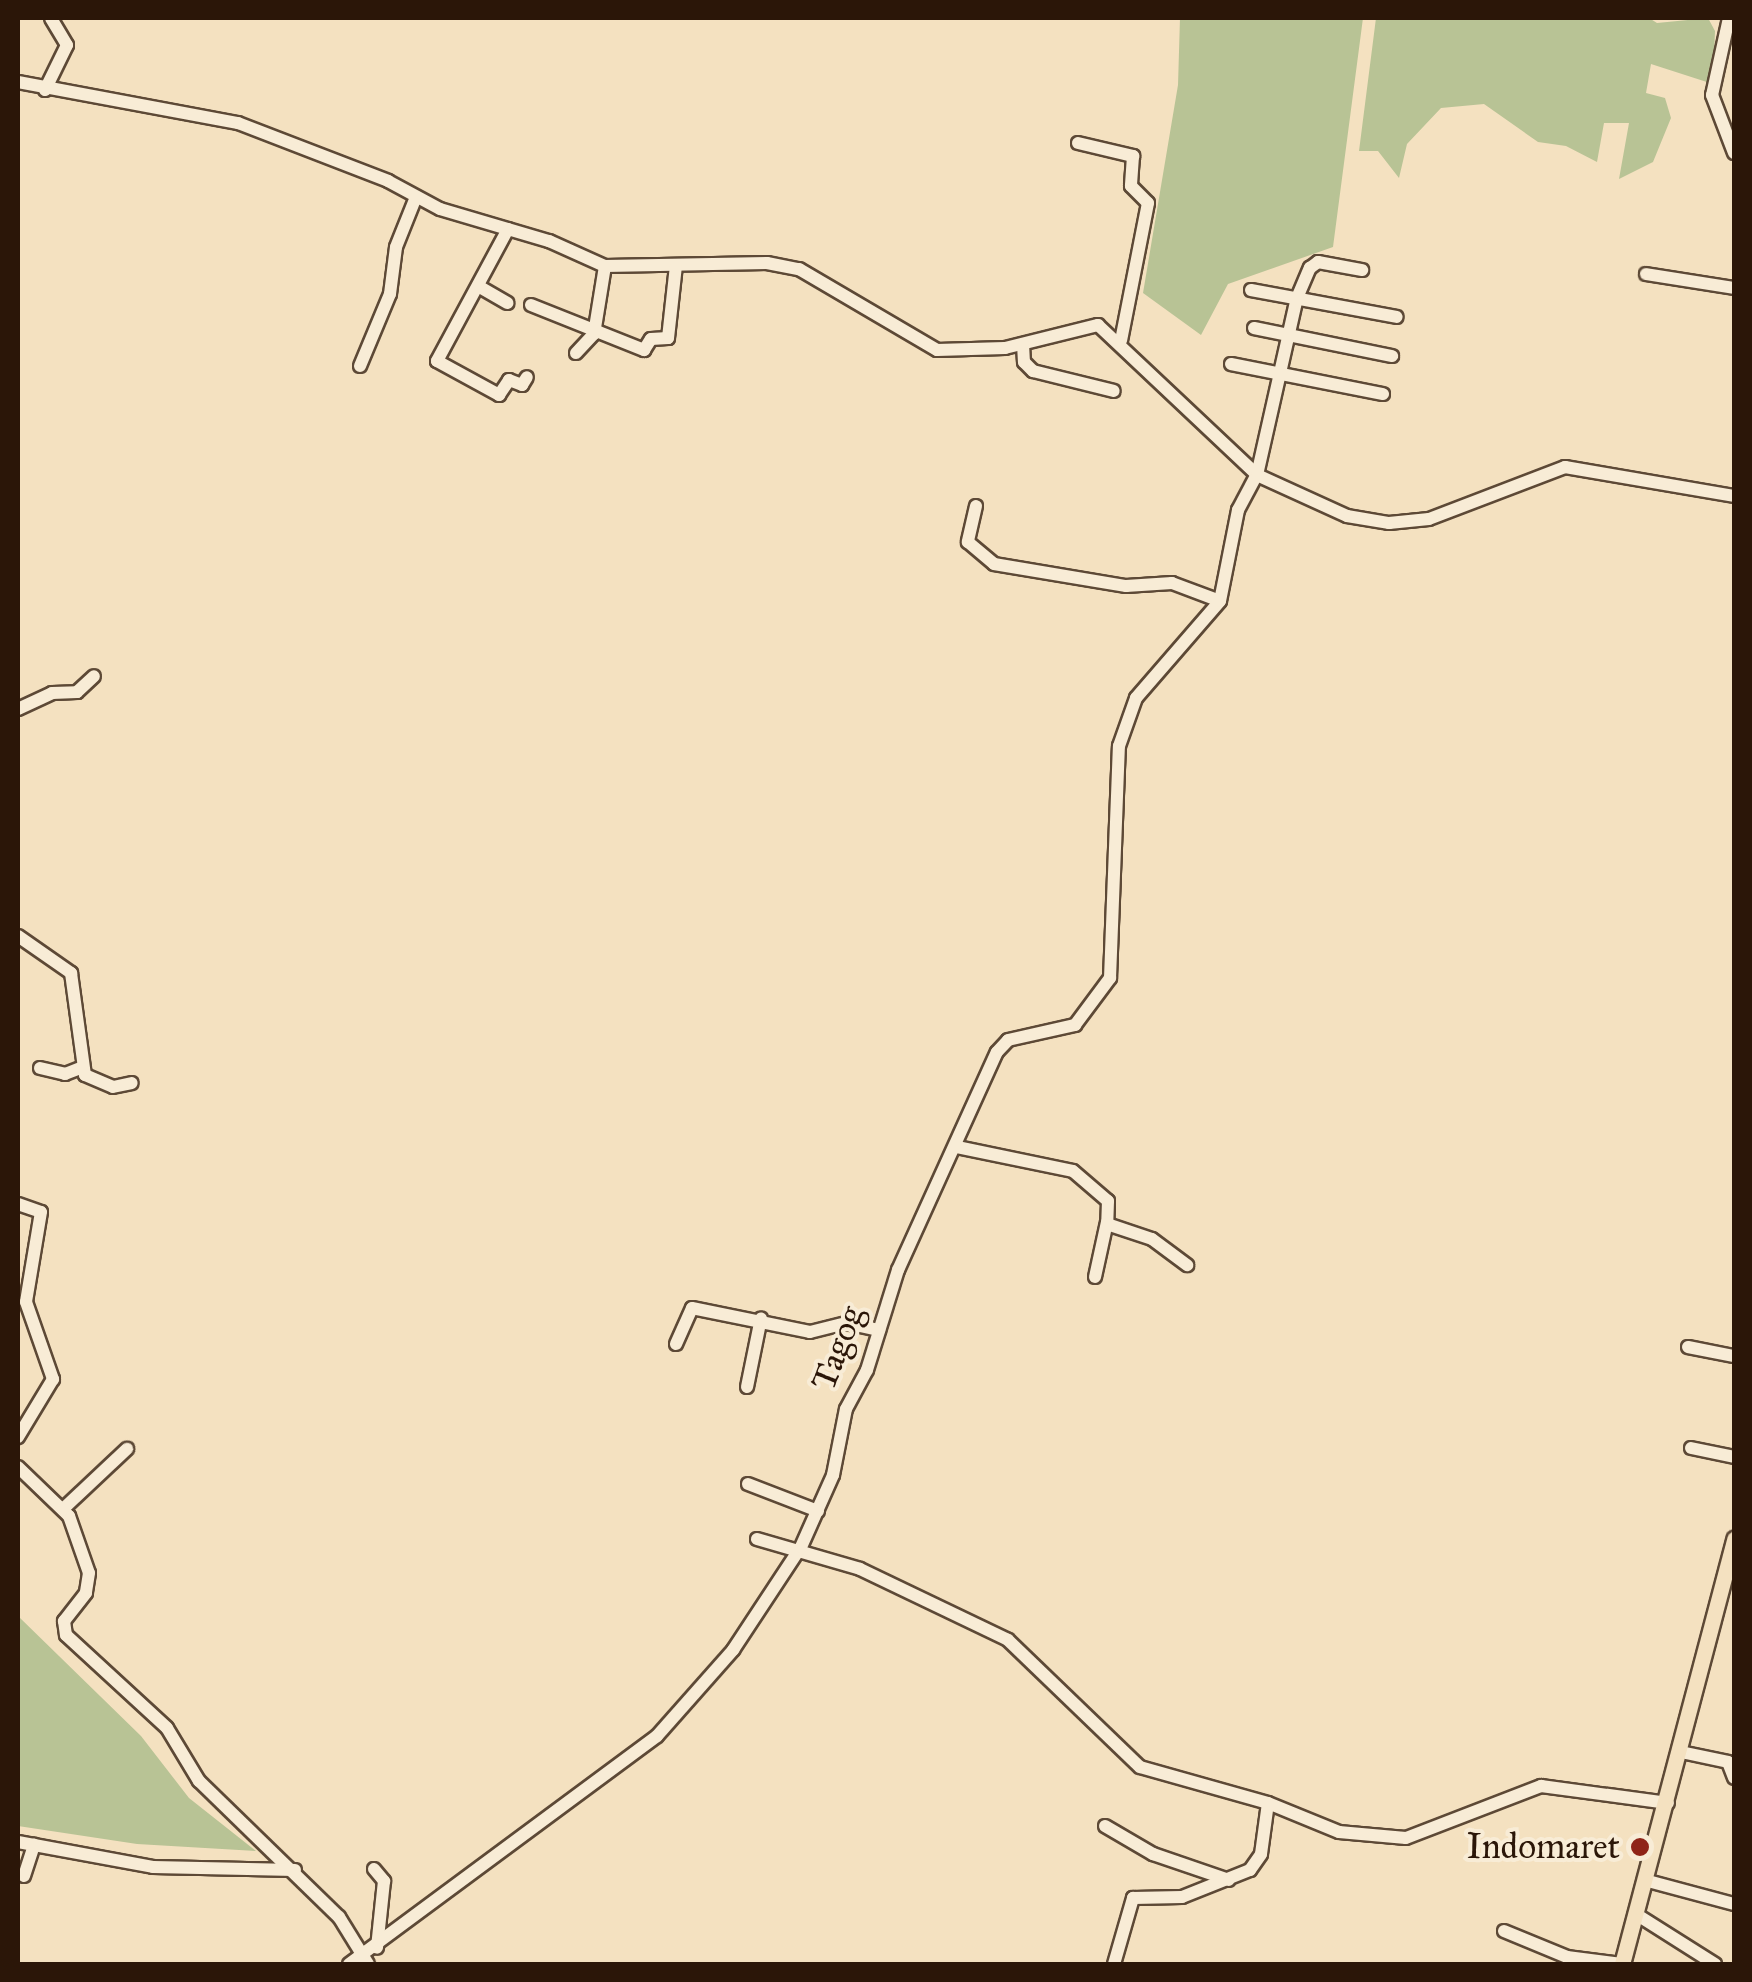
<!DOCTYPE html>
<html>
<head>
<meta charset="utf-8">
<style>
  body { margin:0 }
  #map { position:relative; width:1752px; height:1982px; overflow:hidden; background:#f4e1c0; font-family:"IM FELL Great Primer",serif }
  div>[style] { position:absolute }
  .green>* { inset:0; background:#b8c395 }
  .roads { filter:drop-shadow(2px 0 #5d4936) drop-shadow(-2px 0 #5d4936) drop-shadow(0 2px #5d4936) drop-shadow(0 -2px #5d4936) }
  .minor>* { height:12px; margin:-6px; padding:0 6px; transform-origin:6px; border-radius:6px; background:#f8ecd6 }
  .major>* { height:15px; margin:-7.5px; padding:0 7.5px; transform-origin:7.5px; border-radius:7.5px; background:#f4e1c0 }
  .dots>* { width:28px; height:28px; translate:-50% -50%; box-sizing:border-box; border:5px solid #f8ecd6; border-radius:50% }
  span { translate:-50% -50%; white-space:nowrap; text-align:center; line-height:1.15; -webkit-text-stroke:8px #f8ecd6; paint-order:stroke }
  .street-label { font-size:35px; color:#2b1608 }
  .poi-label { font-size:35px; color:#2b1608 }
  .right { translate:-100% -50%; text-align:right }
  .frame { position:absolute; inset:0; border:20px solid #2b1608; pointer-events:none }
</style>
</head>
<body>
<div id="map">
  <div class="green">
    <div style="clip-path:polygon(1180px 18px,1363px 18px,1333px 247px,1228px 284px,1201px 335px,1143px 293px,1178px 85px)"></div>
    <div style="clip-path:polygon(1376px 18px,1649px 18px,1657px 23px,1708px 18px,1715px 31px,1713px 84px,1651px 64px,1646px 93px,1665px 98px,1671px 118px,1653px 162px,1619px 179px,1629px 123px,1604px 123px,1597px 162px,1566px 146px,1538px 142px,1484px 104px,1441px 108px,1407px 144px,1399px 178px,1378px 151px,1359px 151px)"></div>
    <div style="clip-path:polygon(18px 1616px,141px 1736px,189px 1798px,256px 1851px,137px 1844px,18px 1826px)"></div>
  </div>
  <div class="roads">
    <div class="minor">
      <div style="left:1729px;top:18px;width:79px;rotate:102.4deg"></div>
      <div style="left:1712px;top:95px;width:62px;rotate:69.2deg"></div>
      <div style="left:18px;top:82px;width:224px;rotate:10.6deg"></div>
      <div style="left:238px;top:123px;width:161px;rotate:21.1deg"></div>
      <div style="left:388px;top:181px;width:59px;rotate:28.3deg"></div>
      <div style="left:440px;top:209px;width:114px;rotate:16.4deg"></div>
      <div style="left:549px;top:241px;width:61px;rotate:24.1deg"></div>
      <div style="left:605px;top:266px;width:162px;rotate:-1.1deg"></div>
      <div style="left:767px;top:263px;width:33px;rotate:11deg"></div>
      <div style="left:799px;top:269px;width:160px;rotate:30.4deg"></div>
      <div style="left:937px;top:350px;width:68px;rotate:-1.7deg"></div>
      <div style="left:1005px;top:348px;width:96px;rotate:-13.9deg"></div>
      <div style="left:1098px;top:325px;width:219px;rotate:43.3deg"></div>
      <div style="left:1257px;top:475px;width:181px;rotate:-77.3deg"></div>
      <div style="left:1297px;top:298px;width:33px;rotate:-67deg"></div>
      <div style="left:1310px;top:268px;width:10px;rotate:-37deg"></div>
      <div style="left:1318px;top:262px;width:45px;rotate:10.3deg"></div>
      <div style="left:45px;top:90px;width:50px;rotate:-63.9deg"></div>
      <div style="left:67px;top:45px;width:31px;rotate:-121deg"></div>
      <div style="left:1078px;top:143px;width:57px;rotate:13.3deg"></div>
      <div style="left:1133px;top:156px;width:30px;rotate:94deg"></div>
      <div style="left:1131px;top:186px;width:24px;rotate:45deg"></div>
      <div style="left:1148px;top:203px;width:140px;rotate:101.1deg"></div>
      <div style="left:508px;top:229px;width:150px;rotate:118.3deg"></div>
      <div style="left:437px;top:361px;width:71px;rotate:28.7deg"></div>
      <div style="left:499px;top:395px;width:18px;rotate:-56deg"></div>
      <div style="left:509px;top:380px;width:14px;rotate:21deg"></div>
      <div style="left:522px;top:385px;width:9px;rotate:-58deg"></div>
      <div style="left:1646px;top:274px;width:89px;rotate:9deg"></div>
      <div style="left:478px;top:286px;width:34px;rotate:30deg"></div>
      <div style="left:1251px;top:290px;width:148px;rotate:10.5deg"></div>
      <div style="left:531px;top:305px;width:122px;rotate:21.7deg"></div>
      <div style="left:644px;top:350px;width:13px;rotate:-58deg"></div>
      <div style="left:651px;top:339px;width:17px;rotate:-3deg"></div>
      <div style="left:668px;top:338px;width:72px;rotate:-83.7deg"></div>
      <div style="left:1254px;top:328px;width:141px;rotate:11.5deg"></div>
      <div style="left:1023px;top:344px;width:18px;rotate:87deg"></div>
      <div style="left:1024px;top:362px;width:13px;rotate:45deg"></div>
      <div style="left:1033px;top:371px;width:83px;rotate:13.9deg"></div>
      <div style="left:576px;top:353px;width:26px;rotate:-47deg"></div>
      <div style="left:594px;top:334px;width:69px;rotate:-80.8deg"></div>
      <div style="left:1231px;top:364px;width:155px;rotate:11.2deg"></div>
      <div style="left:360px;top:366px;width:78px;rotate:-67.4deg"></div>
      <div style="left:390px;top:294px;width:47px;rotate:-82.7deg"></div>
      <div style="left:396px;top:247px;width:54px;rotate:-68.2deg"></div>
      <div style="left:976px;top:506px;width:37px;rotate:103deg"></div>
      <div style="left:968px;top:542px;width:34px;rotate:40deg"></div>
      <div style="left:994px;top:564px;width:134px;rotate:9.5deg"></div>
      <div style="left:1126px;top:586px;width:46px;rotate:-3.7deg"></div>
      <div style="left:1172px;top:583px;width:51px;rotate:20.6deg"></div>
      <div style="left:18px;top:709px;width:38px;rotate:-25deg"></div>
      <div style="left:52px;top:693px;width:25px;rotate:-2deg"></div>
      <div style="left:77px;top:692px;width:23px;rotate:-43deg"></div>
      <div style="left:18px;top:936px;width:65px;rotate:34.9deg"></div>
      <div style="left:71px;top:973px;width:103px;rotate:82.2deg"></div>
      <div style="left:85px;top:1075px;width:30px;rotate:23deg"></div>
      <div style="left:113px;top:1087px;width:19px;rotate:-12deg"></div>
      <div style="left:40px;top:1068px;width:26px;rotate:13deg"></div>
      <div style="left:65px;top:1074px;width:19px;rotate:-21deg"></div>
      <div style="left:957px;top:1147px;width:118px;rotate:11.7deg"></div>
      <div style="left:1073px;top:1171px;width:46px;rotate:40.6deg"></div>
      <div style="left:1108px;top:1201px;width:23px;rotate:92deg"></div>
      <div style="left:1107px;top:1224px;width:47px;rotate:18.4deg"></div>
      <div style="left:1152px;top:1239px;width:44px;rotate:36.6deg"></div>
      <div style="left:18px;top:1204px;width:24px;rotate:19deg"></div>
      <div style="left:41px;top:1212px;width:91px;rotate:99.5deg"></div>
      <div style="left:26px;top:1302px;width:82px;rotate:70.7deg"></div>
      <div style="left:53px;top:1379px;width:68px;rotate:121.1deg"></div>
      <div style="left:1095px;top:1277px;width:56px;rotate:-77.7deg"></div>
      <div style="left:676px;top:1344px;width:39px;rotate:-66deg"></div>
      <div style="left:692px;top:1308px;width:120px;rotate:11.5deg"></div>
      <div style="left:810px;top:1332px;width:37px;rotate:-14deg"></div>
      <div style="left:846px;top:1323px;width:34px;rotate:12deg"></div>
      <div style="left:1688px;top:1347px;width:47px;rotate:11.1deg"></div>
      <div style="left:747px;top:1387px;width:70px;rotate:-78.5deg"></div>
      <div style="left:1691px;top:1448px;width:44px;rotate:11.8deg"></div>
      <div style="left:18px;top:1467px;width:71px;rotate:43.9deg"></div>
      <div style="left:69px;top:1516px;width:60px;rotate:70.7deg"></div>
      <div style="left:89px;top:1573px;width:20px;rotate:99deg"></div>
      <div style="left:86px;top:1593px;width:36px;rotate:128deg"></div>
      <div style="left:64px;top:1621px;width:14px;rotate:82deg"></div>
      <div style="left:66px;top:1635px;width:137px;rotate:42.6deg"></div>
      <div style="left:167px;top:1728px;width:62px;rotate:58.9deg"></div>
      <div style="left:199px;top:1781px;width:195px;rotate:44.2deg"></div>
      <div style="left:339px;top:1917px;width:55px;rotate:58.3deg"></div>
      <div style="left:748px;top:1484px;width:75px;rotate:21.1deg"></div>
      <div style="left:63px;top:1509px;width:88px;rotate:-43.2deg"></div>
      <div style="left:757px;top:1539px;width:107px;rotate:16.2deg"></div>
      <div style="left:860px;top:1569px;width:164px;rotate:25.6deg"></div>
      <div style="left:1008px;top:1640px;width:183px;rotate:43.9deg"></div>
      <div style="left:1140px;top:1767px;width:133px;rotate:15.7deg"></div>
      <div style="left:1268px;top:1803px;width:77px;rotate:22.2deg"></div>
      <div style="left:1339px;top:1832px;width:67px;rotate:5.1deg"></div>
      <div style="left:1406px;top:1838px;width:145px;rotate:-21.1deg"></div>
      <div style="left:1541px;top:1786px;width:128px;rotate:7.6deg"></div>
      <div style="left:1681px;top:1752px;width:48px;rotate:12deg"></div>
      <div style="left:1728px;top:1762px;width:17px;rotate:69deg"></div>
      <div style="left:1105px;top:1826px;width:56px;rotate:30.3deg"></div>
      <div style="left:1153px;top:1854px;width:80px;rotate:18.9deg"></div>
      <div style="left:18px;top:1842px;width:137px;rotate:10.5deg"></div>
      <div style="left:153px;top:1867px;width:142px;rotate:1.2deg"></div>
      <div style="left:374px;top:1869px;width:16px;rotate:50deg"></div>
      <div style="left:384px;top:1881px;width:67px;rotate:96deg"></div>
      <div style="left:24px;top:1876px;width:33px;rotate:-72deg"></div>
      <div style="left:1648px;top:1881px;width:89px;rotate:15deg"></div>
      <div style="left:1639px;top:1916px;width:90px;rotate:32.3deg"></div>
      <div style="left:1504px;top:1931px;width:68px;rotate:22.4deg"></div>
      <div style="left:1567px;top:1957px;width:55px;rotate:7.3deg"></div>
      <div style="left:349px;top:1964px;width:383px;rotate:-36.5deg"></div>
      <div style="left:657px;top:1736px;width:115px;rotate:-48.5deg"></div>
      <div style="left:733px;top:1650px;width:123px;rotate:-56.6deg"></div>
      <div style="left:801px;top:1547px;width:79px;rotate:-66deg"></div>
      <div style="left:833px;top:1475px;width:67px;rotate:-78.9deg"></div>
      <div style="left:846px;top:1409px;width:44px;rotate:-61.7deg"></div>
      <div style="left:867px;top:1370px;width:105px;rotate:-72.8deg"></div>
      <div style="left:898px;top:1270px;width:239px;rotate:-65.6deg"></div>
      <div style="left:997px;top:1052px;width:16px;rotate:-47deg"></div>
      <div style="left:1008px;top:1040px;width:69px;rotate:-12.6deg"></div>
      <div style="left:1075px;top:1025px;width:59px;rotate:-53.3deg"></div>
      <div style="left:1110px;top:978px;width:232px;rotate:-87.8deg"></div>
      <div style="left:1119px;top:746px;width:51px;rotate:-70.5deg"></div>
      <div style="left:1136px;top:698px;width:128px;rotate:-49.1deg"></div>
      <div style="left:1220px;top:601px;width:93px;rotate:-78.8deg"></div>
      <div style="left:1238px;top:510px;width:40px;rotate:-62deg"></div>
      <div style="left:1257px;top:475px;width:99px;rotate:24.5deg"></div>
      <div style="left:1347px;top:516px;width:43px;rotate:9.5deg"></div>
      <div style="left:1389px;top:523px;width:40px;rotate:-5.7deg"></div>
      <div style="left:1429px;top:519px;width:146px;rotate:-20.9deg"></div>
      <div style="left:1565px;top:467px;width:171px;rotate:9.7deg"></div>
      <div style="left:1114px;top:1964px;width:69px;rotate:-73.9deg"></div>
      <div style="left:1133px;top:1898px;width:49px;rotate:-1.2deg"></div>
      <div style="left:1182px;top:1897px;width:73px;rotate:-21.7deg"></div>
      <div style="left:1250px;top:1870px;width:19px;rotate:-55deg"></div>
      <div style="left:1261px;top:1854px;width:51px;rotate:-82.2deg"></div>
    </div>
    <div class="major">
      <div style="left:1622px;top:1964px;width:440px;rotate:-75.2deg"></div>
    </div>
  </div>
  <div class="dots">
    <div style="left:1640px;top:1847px;background:#8f2418"></div>
  </div>
  <div class="street-label">
    <span style="left:838px;top:1348px;rotate:-69deg">Tagog</span>
  </div>
  <div class="poi-label">
    <span class="right" style="left:1620px;top:1847px">Indomaret</span>
  </div>
  <div class="frame"></div>
</div>
</body>
</html>
